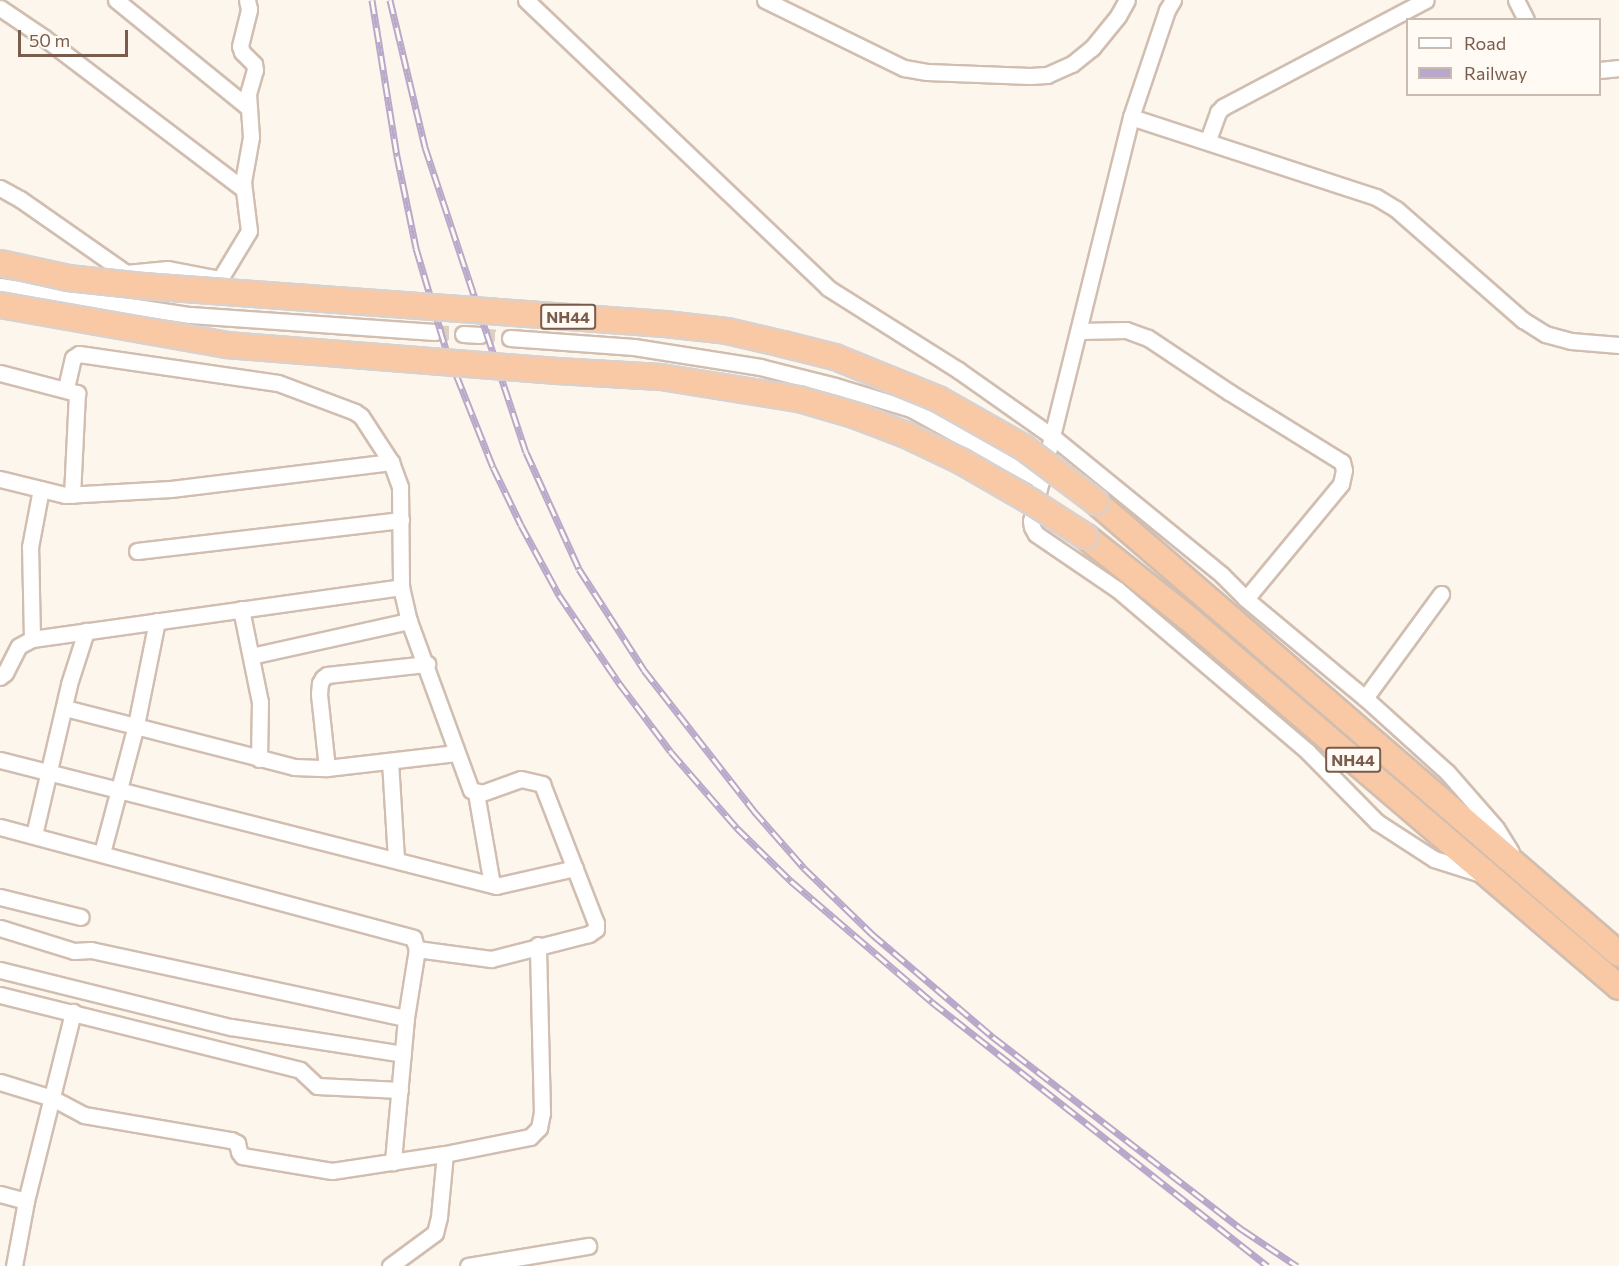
<!DOCTYPE html>
<html>
<head>
<meta charset="utf-8">
<style>
  body { margin:0 }
  #map { position:relative; width:1619px; height:1266px; overflow:hidden; background:#fdf6ec; font-family:Commissioner,sans-serif }
  div>[style] { position:absolute }
  .minor-tunnel>* { height:15px; margin-top:-7.5px; transform-origin:0; background:repeating-linear-gradient(90deg,#dcd0c4 0 15px,transparent 0 23px) }
  .roads { filter:drop-shadow(2px 0 #d1beb0) drop-shadow(-2px 0 #d1beb0) drop-shadow(0 2px #d1beb0) drop-shadow(0 -2px #d1beb0) }
  .minor>* { height:15px; margin:-7.5px; padding:0 7.5px; transform-origin:7.5px; border-radius:7.5px; background:#fff }
  .trunk>* { height:24px; margin:-12px; padding:0 12px; transform-origin:12px; border-radius:12px; background:#f9c8a4 }
  .rail>* { height:7px; margin-top:-3.5px; transform-origin:0; background:repeating-linear-gradient(90deg,#fffaf3 0 14px,#b9a8c9 0 28px); box-sizing:border-box; border-block:2px solid #b9a8c9 }
  .bridges { filter:drop-shadow(2px 0 #dad1cd) drop-shadow(-2px 0 #dad1cd) drop-shadow(0 2px #dad1cd) drop-shadow(0 -2px #dad1cd) }
  .trunk-bridge>* { height:24px; margin:-12px; padding:0 12px; transform-origin:12px; border-radius:12px; background:#f9c8a4 }
  span { translate:-50% -50%; white-space:nowrap; text-align:center; line-height:1.15; -webkit-text-stroke:4.5px #fffaf3; paint-order:stroke }
  .shield-label span { padding:2px 4px; background:#fffaf3; border:2px solid; border-radius:4px; -webkit-text-stroke-width:0 }
  .shield-label { font-size:16px; color:#7a5c4d; font-weight:700 }
  .legend { position:absolute; left:1406px; top:18px; width:195px; height:78px; box-sizing:border-box; background:#fffaf3; border:2px solid #cabbb1; margin:0; padding:8px 10px; list-style:none; font-size:18px; color:#7a5c4d }
  .legend li { display:flex; align-items:center; gap:12px; height:30px }
  .legend b { width:30px; border:2px solid #cabbb1 }
  .scale { position:absolute; left:18px; top:30px; width:110px; height:27px; box-sizing:border-box; border:3px solid #7a5c4d; border-top:0; padding-left:8px; font-size:18px; line-height:21px; white-space:nowrap; color:#7a5c4d; -webkit-text-stroke:4px #fffaf3; paint-order:stroke }
</style>
</head>
<body>
<div id="map">
  <div class="minor-tunnel">
    <div style="left:434px;top:332px;width:29px;rotate:4deg"></div>
    <div style="left:480px;top:335px;width:30px;rotate:6deg"></div>
  </div>
  <div class="roads">
    <div class="minor">
      <div style="left:116px;top:0;width:171px;rotate:39.1deg"></div>
      <div style="left:526px;top:0;width:417px;rotate:43.6deg"></div>
      <div style="left:828px;top:288px;width:154px;rotate:32.2deg"></div>
      <div style="left:958px;top:370px;width:116px;rotate:35.2deg"></div>
      <div style="left:1053px;top:437px;width:218px;rotate:39.2deg"></div>
      <div style="left:1222px;top:575px;width:34px;rotate:45deg"></div>
      <div style="left:1246px;top:599px;width:155px;rotate:39.8deg"></div>
      <div style="left:1365px;top:698px;width:110px;rotate:42.1deg"></div>
      <div style="left:1447px;top:772px;width:74px;rotate:48.8deg"></div>
      <div style="left:1496px;top:828px;width:28px;rotate:58deg"></div>
      <div style="left:765px;top:0;width:155px;rotate:26.1deg"></div>
      <div style="left:904px;top:68px;width:23px;rotate:10deg"></div>
      <div style="left:927px;top:72px;width:103px;rotate:2.2deg"></div>
      <div style="left:1030px;top:76px;width:17px;rotate:-3deg"></div>
      <div style="left:1047px;top:75px;width:27px;rotate:-24deg"></div>
      <div style="left:1072px;top:64px;width:26px;rotate:-39deg"></div>
      <div style="left:1092px;top:48px;width:41px;rotate:-50.9deg"></div>
      <div style="left:1118px;top:16px;width:18px;rotate:-61deg"></div>
      <div style="left:1173px;top:0;width:12px;rotate:121deg"></div>
      <div style="left:1167px;top:10px;width:113px;rotate:108.6deg"></div>
      <div style="left:1131px;top:117px;width:416px;rotate:103.9deg"></div>
      <div style="left:1031px;top:521px;width:6px;rotate:81deg"></div>
      <div style="left:1032px;top:527px;width:8px;rotate:60deg"></div>
      <div style="left:1036px;top:534px;width:99px;rotate:34.3deg"></div>
      <div style="left:1118px;top:590px;width:248px;rotate:40.4deg"></div>
      <div style="left:1307px;top:751px;width:100px;rotate:45.4deg"></div>
      <div style="left:1377px;top:822px;width:68px;rotate:33deg"></div>
      <div style="left:1434px;top:859px;width:49px;rotate:17.7deg"></div>
      <div style="left:1516px;top:0;width:22px;rotate:63deg"></div>
      <div style="left:0;top:8px;width:52px;rotate:34deg"></div>
      <div style="left:43px;top:37px;width:251px;rotate:37.2deg"></div>
      <div style="left:1600px;top:70px;width:19px;rotate:-6deg"></div>
      <div style="left:1131px;top:117px;width:258px;rotate:18.1deg"></div>
      <div style="left:1376px;top:197px;width:23px;rotate:31deg"></div>
      <div style="left:1396px;top:209px;width:169px;rotate:41.2deg"></div>
      <div style="left:1523px;top:320px;width:26px;rotate:32deg"></div>
      <div style="left:1545px;top:334px;width:27px;rotate:15deg"></div>
      <div style="left:1571px;top:341px;width:48px;rotate:4.8deg"></div>
      <div style="left:1208px;top:140px;width:30px;rotate:-70deg"></div>
      <div style="left:1218px;top:112px;width:7px;rotate:-45deg"></div>
      <div style="left:1223px;top:107px;width:229px;rotate:-27.8deg"></div>
      <div style="left:0;top:188px;width:23px;rotate:29deg"></div>
      <div style="left:20px;top:199px;width:129px;rotate:34.9deg"></div>
      <div style="left:126px;top:273px;width:42px;rotate:-5.4deg"></div>
      <div style="left:168px;top:269px;width:53px;rotate:10.9deg"></div>
      <div style="left:220px;top:279px;width:56px;rotate:-58.9deg"></div>
      <div style="left:249px;top:231px;width:49px;rotate:-97deg"></div>
      <div style="left:243px;top:182px;width:46px;rotate:-79.9deg"></div>
      <div style="left:251px;top:137px;width:43px;rotate:-94deg"></div>
      <div style="left:248px;top:94px;width:25px;rotate:-74deg"></div>
      <div style="left:255px;top:70px;width:6px;rotate:-99deg"></div>
      <div style="left:254px;top:64px;width:17px;rotate:-135deg"></div>
      <div style="left:242px;top:52px;width:6px;rotate:-108deg"></div>
      <div style="left:240px;top:46px;width:38px;rotate:-76deg"></div>
      <div style="left:249px;top:9px;width:9px;rotate:-103deg"></div>
      <div style="left:0;top:286px;width:192px;rotate:8.7deg"></div>
      <div style="left:190px;top:315px;width:245px;rotate:4deg"></div>
      <div style="left:1079px;top:331px;width:47px;rotate:-1.2deg"></div>
      <div style="left:1126px;top:330px;width:23px;rotate:20deg"></div>
      <div style="left:1148px;top:338px;width:97px;rotate:33.7deg"></div>
      <div style="left:1229px;top:392px;width:133px;rotate:31.8deg"></div>
      <div style="left:1342px;top:462px;width:8px;rotate:76deg"></div>
      <div style="left:1344px;top:470px;width:14px;rotate:102deg"></div>
      <div style="left:1341px;top:484px;width:149px;rotate:129.6deg"></div>
      <div style="left:463px;top:334px;width:17px;rotate:3deg"></div>
      <div style="left:510px;top:338px;width:124px;rotate:4.2deg"></div>
      <div style="left:634px;top:347px;width:128px;rotate:9deg"></div>
      <div style="left:760px;top:367px;width:77px;rotate:14.2deg"></div>
      <div style="left:835px;top:386px;width:79px;rotate:16.8deg"></div>
      <div style="left:911px;top:409px;width:149px;rotate:28.8deg"></div>
      <div style="left:0;top:373px;width:80px;rotate:14.6deg"></div>
      <div style="left:77px;top:393px;width:102px;rotate:92.8deg"></div>
      <div style="left:66px;top:388px;width:31px;rotate:-77deg"></div>
      <div style="left:73px;top:358px;width:7px;rotate:-34deg"></div>
      <div style="left:79px;top:354px;width:201px;rotate:8.3deg"></div>
      <div style="left:278px;top:383px;width:82px;rotate:20.6deg"></div>
      <div style="left:355px;top:412px;width:7px;rotate:34deg"></div>
      <div style="left:361px;top:416px;width:55px;rotate:56.9deg"></div>
      <div style="left:391px;top:462px;width:27px;rotate:70deg"></div>
      <div style="left:400px;top:487px;width:100px;rotate:89.4deg"></div>
      <div style="left:401px;top:587px;width:35px;rotate:77deg"></div>
      <div style="left:409px;top:621px;width:180px;rotate:69.9deg"></div>
      <div style="left:471px;top:790px;width:11px;rotate:15deg"></div>
      <div style="left:482px;top:793px;width:41px;rotate:-19.7deg"></div>
      <div style="left:521px;top:779px;width:22px;rotate:13deg"></div>
      <div style="left:542px;top:784px;width:149px;rotate:68.8deg"></div>
      <div style="left:596px;top:923px;width:6px;rotate:90deg"></div>
      <div style="left:596px;top:929px;width:9px;rotate:144deg"></div>
      <div style="left:589px;top:934px;width:101px;rotate:165.7deg"></div>
      <div style="left:491px;top:959px;width:75px;rotate:-172.3deg"></div>
      <div style="left:0;top:479px;width:67px;rotate:13.8deg"></div>
      <div style="left:65px;top:495px;width:106px;rotate:-3.2deg"></div>
      <div style="left:171px;top:489px;width:222px;rotate:-7deg"></div>
      <div style="left:137px;top:551px;width:266px;rotate:-6.7deg"></div>
      <div style="left:241px;top:609px;width:95px;rotate:78.5deg"></div>
      <div style="left:260px;top:702px;width:57px;rotate:91deg"></div>
      <div style="left:32px;top:639px;width:92px;rotate:-91.2deg"></div>
      <div style="left:30px;top:547px;width:59px;rotate:-79.3deg"></div>
      <div style="left:251px;top:656px;width:162px;rotate:-12.5deg"></div>
      <div style="left:0;top:677px;width:6px;rotate:-39deg"></div>
      <div style="left:5px;top:673px;width:30px;rotate:-63deg"></div>
      <div style="left:19px;top:646px;width:15px;rotate:-28deg"></div>
      <div style="left:32px;top:639px;width:373px;rotate:-8deg"></div>
      <div style="left:1365px;top:698px;width:129px;rotate:-53.8deg"></div>
      <div style="left:65px;top:708px;width:236px;rotate:14.4deg"></div>
      <div style="left:294px;top:767px;width:33px;rotate:2deg"></div>
      <div style="left:327px;top:768px;width:130px;rotate:-6.6deg"></div>
      <div style="left:0;top:760px;width:512px;rotate:14.25deg"></div>
      <div style="left:496px;top:886px;width:81px;rotate:-12.8deg"></div>
      <div style="left:390px;top:761px;width:99px;rotate:86.5deg"></div>
      <div style="left:327px;top:768px;width:74px;rotate:-96.2deg"></div>
      <div style="left:319px;top:694px;width:11px;rotate:-85deg"></div>
      <div style="left:320px;top:683px;width:6px;rotate:-59deg"></div>
      <div style="left:323px;top:678px;width:5px;rotate:-37deg"></div>
      <div style="left:327px;top:675px;width:101px;rotate:-6.3deg"></div>
      <div style="left:476px;top:793px;width:93px;rotate:80.1deg"></div>
      <div style="left:0;top:827px;width:428px;rotate:15deg"></div>
      <div style="left:413px;top:938px;width:12px;rotate:70deg"></div>
      <div style="left:417px;top:949px;width:70px;rotate:99.1deg"></div>
      <div style="left:406px;top:1018px;width:145px;rotate:95.2deg"></div>
      <div style="left:34px;top:835px;width:155px;rotate:-76.9deg"></div>
      <div style="left:69px;top:684px;width:56px;rotate:-72.2deg"></div>
      <div style="left:102px;top:853px;width:132px;rotate:-75.1deg"></div>
      <div style="left:136px;top:725px;width:106px;rotate:-78.6deg"></div>
      <div style="left:0;top:897px;width:83px;rotate:13.9deg"></div>
      <div style="left:0;top:928px;width:77px;rotate:17.3deg"></div>
      <div style="left:74px;top:951px;width:17px;rotate:-3deg"></div>
      <div style="left:91px;top:950px;width:322px;rotate:12.2deg"></div>
      <div style="left:0;top:970px;width:238px;rotate:13.9deg"></div>
      <div style="left:231px;top:1027px;width:174px;rotate:8.9deg"></div>
      <div style="left:0;top:995px;width:309px;rotate:14deg"></div>
      <div style="left:300px;top:1070px;width:23px;rotate:43deg"></div>
      <div style="left:317px;top:1086px;width:83px;rotate:2.8deg"></div>
      <div style="left:0;top:1082px;width:54px;rotate:17.1deg"></div>
      <div style="left:52px;top:1098px;width:36px;rotate:28deg"></div>
      <div style="left:84px;top:1115px;width:149px;rotate:9.7deg"></div>
      <div style="left:231px;top:1140px;width:7px;rotate:27deg"></div>
      <div style="left:237px;top:1143px;width:9px;rotate:77deg"></div>
      <div style="left:239px;top:1152px;width:5px;rotate:53deg"></div>
      <div style="left:242px;top:1156px;width:91px;rotate:9.5deg"></div>
      <div style="left:332px;top:1171px;width:114px;rotate:-8.6deg"></div>
      <div style="left:445px;top:1154px;width:87px;rotate:-11.3deg"></div>
      <div style="left:530px;top:1137px;width:13px;rotate:-45deg"></div>
      <div style="left:539px;top:1128px;width:15px;rotate:-79deg"></div>
      <div style="left:542px;top:1113px;width:168px;rotate:-91.4deg"></div>
      <div style="left:0;top:1194px;width:27px;rotate:15deg"></div>
      <div style="left:26px;top:1201px;width:195px;rotate:-76deg"></div>
      <div style="left:14px;top:1266px;width:66px;rotate:-79.5deg"></div>
      <div style="left:390px;top:1266px;width:56px;rotate:-36.3deg"></div>
      <div style="left:435px;top:1233px;width:16px;rotate:-76deg"></div>
      <div style="left:439px;top:1217px;width:63px;rotate:-84.6deg"></div>
      <div style="left:468px;top:1266px;width:122px;rotate:-9.5deg"></div>
    </div>
    <div class="trunk">
      <div style="left:1096px;top:502px;width:691px;rotate:40.84deg"></div>
      <div style="left:1085px;top:536px;width:133px;rotate:38.6deg"></div>
      <div style="left:1189px;top:619px;width:566px;rotate:40.56deg"></div>
    </div>
  </div>
  <div class="rail">
    <div style="left:372px;top:0;width:158px;rotate:80.9deg"></div>
    <div style="left:397px;top:156px;width:94px;rotate:78.3deg"></div>
    <div style="left:416px;top:248px;width:105px;rotate:73.5deg"></div>
    <div style="left:446px;top:349px;width:127px;rotate:68.3deg"></div>
    <div style="left:493px;top:467px;width:64px;rotate:64.2deg"></div>
    <div style="left:521px;top:525px;width:80px;rotate:61.5deg"></div>
    <div style="left:559px;top:595px;width:107px;rotate:55.7deg"></div>
    <div style="left:619px;top:683px;width:86px;rotate:53deg"></div>
    <div style="left:671px;top:752px;width:101px;rotate:49deg"></div>
    <div style="left:737px;top:828px;width:76px;rotate:44.5deg"></div>
    <div style="left:791px;top:881px;width:186px;rotate:40.6deg"></div>
    <div style="left:932px;top:1002px;width:427px;rotate:38.2deg"></div>
    <div style="left:390px;top:0;width:151px;rotate:76.6deg"></div>
    <div style="left:425px;top:147px;width:321px;rotate:71.7deg"></div>
    <div style="left:526px;top:452px;width:128px;rotate:65.6deg"></div>
    <div style="left:579px;top:569px;width:120px;rotate:57.2deg"></div>
    <div style="left:644px;top:670px;width:179px;rotate:52deg"></div>
    <div style="left:754px;top:811px;width:76px;rotate:48.7deg"></div>
    <div style="left:804px;top:868px;width:95px;rotate:44.1deg"></div>
    <div style="left:872px;top:934px;width:159px;rotate:40.4deg"></div>
    <div style="left:993px;top:1037px;width:316px;rotate:37.7deg"></div>
    <div style="left:1243px;top:1230px;width:65px;rotate:33.7deg"></div>
  </div>
  <div class="bridges">
    <div class="trunk-bridge">
      <div style="left:0;top:263px;width:70px;rotate:12.4deg"></div>
      <div style="left:68px;top:278px;width:75px;rotate:6.1deg"></div>
      <div style="left:143px;top:286px;width:523px;rotate:4.16deg"></div>
      <div style="left:665px;top:324px;width:62px;rotate:6.4deg"></div>
      <div style="left:727px;top:331px;width:57px;rotate:13.1deg"></div>
      <div style="left:783px;top:344px;width:54px;rotate:14deg"></div>
      <div style="left:835px;top:357px;width:111px;rotate:22.2deg"></div>
      <div style="left:938px;top:399px;width:98px;rotate:29.5deg"></div>
      <div style="left:1023px;top:447px;width:91px;rotate:37deg"></div>
      <div style="left:0;top:305px;width:230px;rotate:10deg"></div>
      <div style="left:226px;top:345px;width:332px;rotate:4.5deg"></div>
      <div style="left:557px;top:371px;width:104px;rotate:3.3deg"></div>
      <div style="left:661px;top:377px;width:140px;rotate:9.1deg"></div>
      <div style="left:799px;top:399px;width:57px;rotate:16.2deg"></div>
      <div style="left:854px;top:415px;width:56px;rotate:21deg"></div>
      <div style="left:906px;top:435px;width:61px;rotate:25.3deg"></div>
      <div style="left:961px;top:461px;width:82px;rotate:30deg"></div>
      <div style="left:1032px;top:502px;width:63px;rotate:32.7deg"></div>
    </div>
  </div>
  <div class="shield-label">
    <span style="left:568px;top:317px">NH44</span>
    <span style="left:1353px;top:760px">NH44</span>
  </div>
  <ul class="legend">
  <li><b style="height:8px;background:#fff"></b>Road</li>
  <li><b style="height:8px;background:#b9a8c9"></b>Railway</li>
  </ul>
  <div class="scale">50 m</div>
</div>
</body>
</html>
